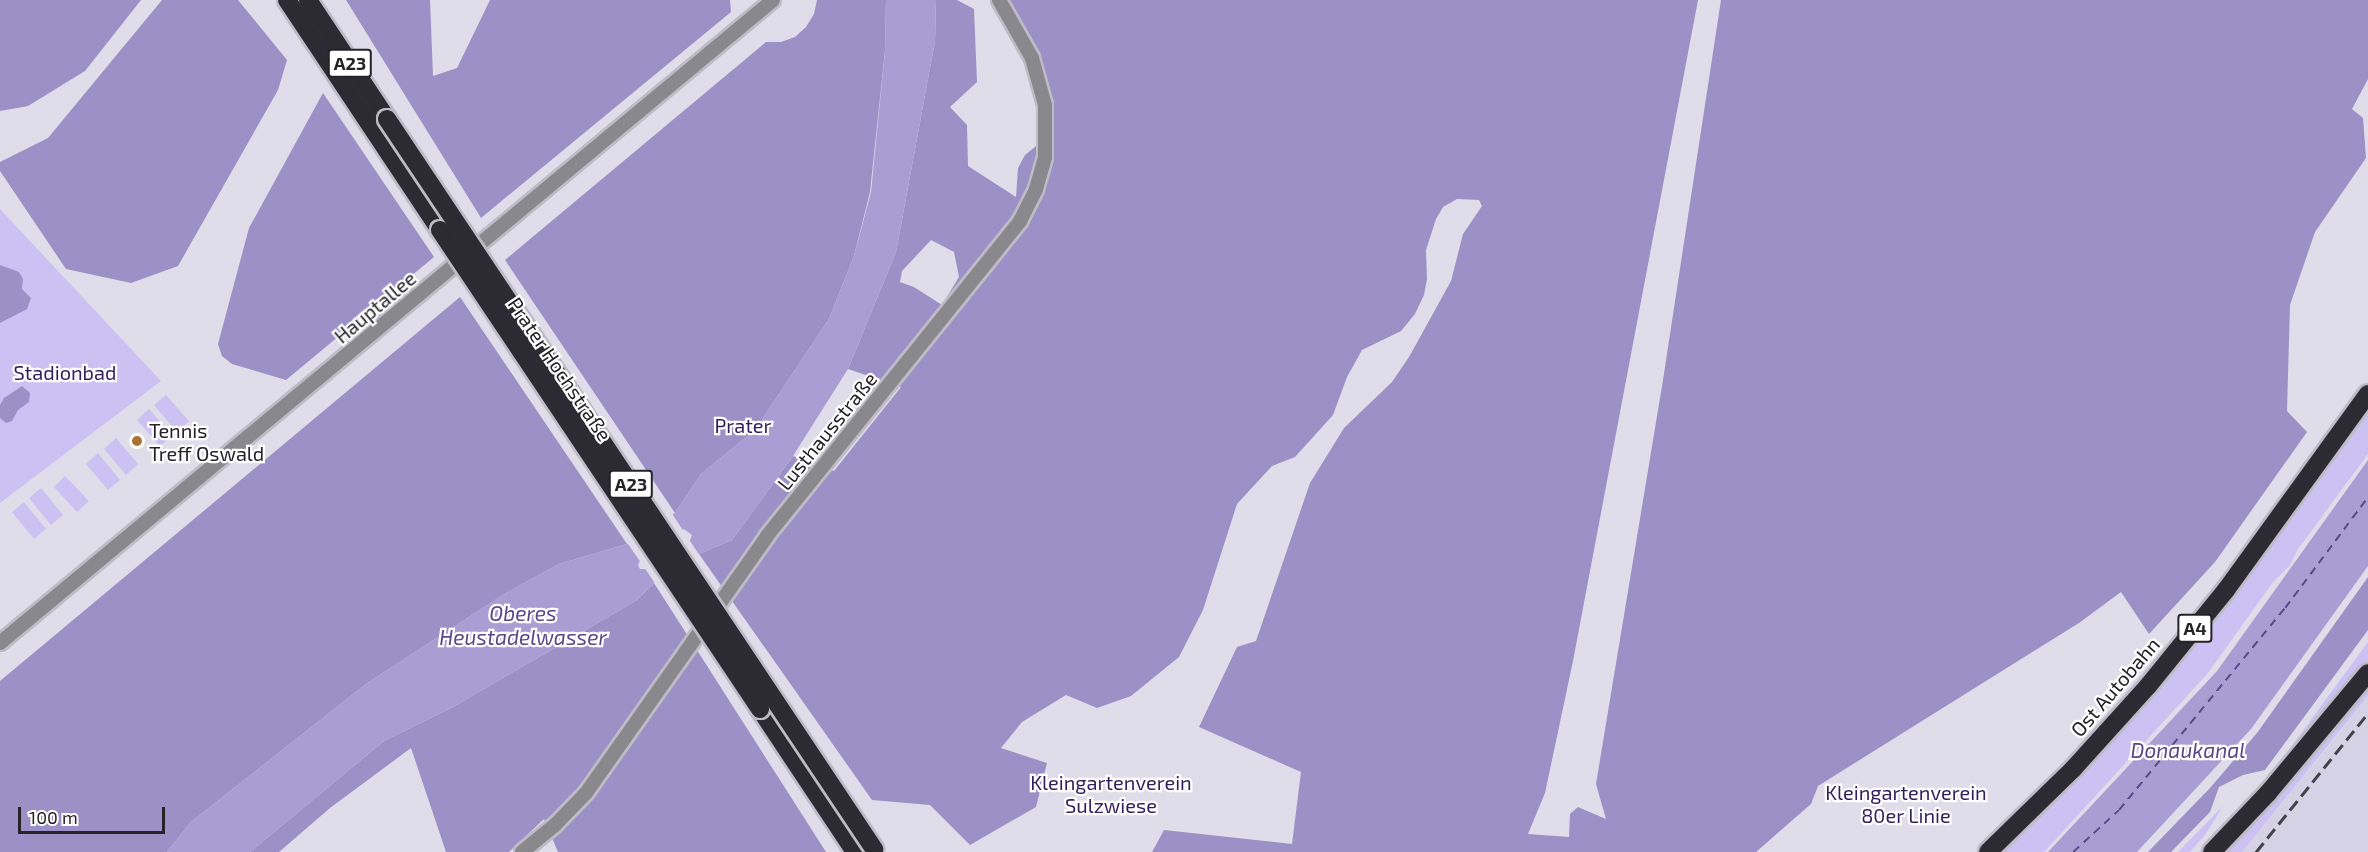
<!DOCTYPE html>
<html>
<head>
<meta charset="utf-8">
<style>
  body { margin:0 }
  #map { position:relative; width:2368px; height:852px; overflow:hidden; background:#dfdde9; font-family:"Exo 2",sans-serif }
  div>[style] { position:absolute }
  .built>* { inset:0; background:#d5d2e5 }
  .green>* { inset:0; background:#cbc1f2 }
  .forest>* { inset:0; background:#9c91c6 }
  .water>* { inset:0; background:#a99ed4 }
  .pier>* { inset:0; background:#dfdde9 }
  .ferry>* { height:1.5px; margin-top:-0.75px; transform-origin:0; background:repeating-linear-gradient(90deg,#59478a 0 8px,transparent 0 14px) }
  .roads { filter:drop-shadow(2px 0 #bdbcc6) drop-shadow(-2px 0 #bdbcc6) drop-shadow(0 2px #bdbcc6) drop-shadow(0 -2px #bdbcc6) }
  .minor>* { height:14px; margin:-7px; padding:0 7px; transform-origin:7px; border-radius:7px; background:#89888d }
  .highway>* { height:18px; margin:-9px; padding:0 9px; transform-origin:9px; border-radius:9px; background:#2c2b33 }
  .rail>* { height:3px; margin-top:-1.5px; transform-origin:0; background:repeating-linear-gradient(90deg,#424147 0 12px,transparent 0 18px) }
  .bridges { filter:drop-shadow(2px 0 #bdbcc6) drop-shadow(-2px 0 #bdbcc6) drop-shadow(0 2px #bdbcc6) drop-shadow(0 -2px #bdbcc6) }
  .highway-bridge>* { height:18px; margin:-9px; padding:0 9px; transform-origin:9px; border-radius:9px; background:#2c2b33 }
  .dots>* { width:16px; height:16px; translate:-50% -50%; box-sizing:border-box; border:3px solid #fff; border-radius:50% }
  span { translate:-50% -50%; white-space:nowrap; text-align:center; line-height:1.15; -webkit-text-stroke:4.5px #fff; paint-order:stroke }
  .shield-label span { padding:2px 4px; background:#fff; border:2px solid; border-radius:4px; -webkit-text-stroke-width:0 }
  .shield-label { font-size:18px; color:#242328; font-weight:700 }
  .street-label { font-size:20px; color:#242328 }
  .park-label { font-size:20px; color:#321e5d }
  .poi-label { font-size:20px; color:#242328 }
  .left { translate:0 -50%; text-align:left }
  .water-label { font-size:21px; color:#59478a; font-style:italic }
  .scale { position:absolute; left:18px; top:807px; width:147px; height:27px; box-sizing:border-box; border:3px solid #242328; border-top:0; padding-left:8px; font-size:18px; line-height:21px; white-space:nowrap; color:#242328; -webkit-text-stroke:4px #fff; paint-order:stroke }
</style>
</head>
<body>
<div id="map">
  <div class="built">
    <div style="clip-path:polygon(2368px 696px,2368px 852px,2242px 852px,2337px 736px)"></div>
  </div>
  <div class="green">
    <div style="clip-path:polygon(0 209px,161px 381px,0 503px)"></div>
    <div style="clip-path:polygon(166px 395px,189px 421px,177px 432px,154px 405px)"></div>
    <div style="clip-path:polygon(149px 409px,172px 436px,160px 446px,137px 420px)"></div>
    <div style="clip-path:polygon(2368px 409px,2368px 454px,2298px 549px,2290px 565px,2273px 582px,2208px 673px,2044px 852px,1999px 852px,2173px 668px,2274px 538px)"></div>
    <div style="clip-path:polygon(116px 438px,138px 464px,126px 475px,104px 449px)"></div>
    <div style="clip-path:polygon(98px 453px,120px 480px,108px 490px,86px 464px)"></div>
    <div style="clip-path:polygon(65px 476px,89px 501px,77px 512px,54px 487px)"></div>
    <div style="clip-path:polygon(41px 488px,63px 515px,51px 525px,29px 498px)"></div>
    <div style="clip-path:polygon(24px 502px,46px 529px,34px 539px,12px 512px)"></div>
    <div style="clip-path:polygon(2368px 642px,2368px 663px,2358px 677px,2204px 852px,2199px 852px,2269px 777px)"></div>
    <div style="clip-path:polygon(2368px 687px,2368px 696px,2242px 852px,2226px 852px,2280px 794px)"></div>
    <div style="clip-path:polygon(2223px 806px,2205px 835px,2190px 852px,2178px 852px)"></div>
  </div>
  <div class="forest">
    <div style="clip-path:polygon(0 0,141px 0,85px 71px,28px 106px,0 111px)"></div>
    <div style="clip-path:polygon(162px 0,238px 0,287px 60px,278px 90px,178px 266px,131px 283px,66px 269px,0 171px,0 162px,48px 138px)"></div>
    <div style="clip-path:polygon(346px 0,430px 0,433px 76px,457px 68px,490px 0,730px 0,731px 12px,481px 218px)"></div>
    <div style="clip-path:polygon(817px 0,886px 0,885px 51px,870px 192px,854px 256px,829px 319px,755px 430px,701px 474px,675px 513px,505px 260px,766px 42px,781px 42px,795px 37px,806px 27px,814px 14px)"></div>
    <div style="clip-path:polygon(evenodd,936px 0,957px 0,974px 9px,977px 82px,950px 107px,967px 125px,968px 166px,1016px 197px,1018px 168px,1025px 155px,1041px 142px,1036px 82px,1027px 56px,995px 0,1698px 0,1573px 661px,1545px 793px,1528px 834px,1569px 837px,1570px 814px,1578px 807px,1606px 819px,1596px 784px,1663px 380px,1721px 0,2368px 0,2368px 79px,2352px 109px,2363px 118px,2366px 158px,2315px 232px,2290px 305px,2287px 411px,2307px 432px,2215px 562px,2149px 634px,2121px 592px,2079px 623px,1818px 786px,1811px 804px,1756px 852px,1152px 852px,1164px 830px,1292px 844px,1301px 772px,1199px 727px,1237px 647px,1256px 641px,1310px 483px,1344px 428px,1392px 382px,1409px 357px,1451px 281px,1463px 234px,1482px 206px,1479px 200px,1457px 199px,1443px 207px,1436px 219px,1426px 250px,1427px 279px,1424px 295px,1415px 314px,1401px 331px,1362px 350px,1347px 377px,1333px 415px,1295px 457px,1272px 466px,1237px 504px,1203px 610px,1179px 657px,1131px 696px,1097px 708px,1066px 695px,1022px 722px,1001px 748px,1047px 763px,1036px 807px,970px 845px,930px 805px,872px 800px,699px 554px,732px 540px,793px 456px,834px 471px,901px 387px,848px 369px,896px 252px,935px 41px,936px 0,931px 240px,954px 252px,959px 277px,942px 305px,914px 287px,900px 282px,902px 271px,931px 240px)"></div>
    <div style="clip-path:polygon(323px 93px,434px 257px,286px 380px,232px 364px,222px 356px,218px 344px,249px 228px)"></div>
    <div style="clip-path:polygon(0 265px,19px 272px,23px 279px,22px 289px,31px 298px,27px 309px,0 323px)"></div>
    <div style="clip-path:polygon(460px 297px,627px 544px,559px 564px,506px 593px,366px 684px,191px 822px,167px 852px,0 852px,0 681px)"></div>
    <div style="clip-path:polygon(22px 386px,30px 393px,29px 402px,18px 410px,12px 421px,6px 423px,0 418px,0 405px,4px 398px)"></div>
    <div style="clip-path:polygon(2368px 577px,2368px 630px,2265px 770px,2243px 775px,2219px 787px,2210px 812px,2171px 852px,2148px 852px,2210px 788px,2257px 733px)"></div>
    <div style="clip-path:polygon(654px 583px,826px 852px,558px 852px,544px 819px,509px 852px,446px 852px,411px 748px,330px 808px,279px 852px,250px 852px,384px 741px,453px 707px,637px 600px)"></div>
  </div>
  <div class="water">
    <div style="clip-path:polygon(evenodd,886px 0,936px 0,935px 41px,896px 252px,848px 369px,793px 456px,732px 540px,699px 554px,654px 583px,637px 600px,453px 707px,384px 741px,250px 852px,167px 852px,191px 822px,366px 684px,506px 593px,559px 564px,627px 544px,675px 513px,701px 474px,755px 430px,829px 319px,854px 256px,871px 192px,885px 51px,886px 0,684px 529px,692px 535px,690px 540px,648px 569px,640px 569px,638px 565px,641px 559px,684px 529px)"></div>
    <div style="clip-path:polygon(2368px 460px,2368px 566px,2251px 729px,2137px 852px,2048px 852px,2217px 671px)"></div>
  </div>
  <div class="pier">
    <div style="clip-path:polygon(671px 512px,684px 532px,641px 563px,626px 541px)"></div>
    <div style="clip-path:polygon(688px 538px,700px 556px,656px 585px,644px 567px)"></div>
  </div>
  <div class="ferry">
    <div style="left:2073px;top:852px;width:62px;rotate:-42.4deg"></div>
    <div style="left:2119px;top:810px;width:261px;rotate:-50.6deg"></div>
    <div style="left:2285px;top:608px;width:139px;rotate:-53.2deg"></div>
  </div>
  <div class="roads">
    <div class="minor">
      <div style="left:0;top:643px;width:1005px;rotate:-39.75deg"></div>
      <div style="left:522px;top:852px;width:43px;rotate:-39.3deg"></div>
      <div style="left:555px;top:825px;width:45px;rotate:-45.9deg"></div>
      <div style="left:586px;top:793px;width:314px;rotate:-54.8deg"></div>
      <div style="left:767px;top:536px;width:404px;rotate:-51.2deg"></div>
      <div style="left:1020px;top:221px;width:36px;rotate:-63deg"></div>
      <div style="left:1036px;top:189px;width:33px;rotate:-74deg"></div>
      <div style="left:1045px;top:157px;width:52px;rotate:-90deg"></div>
      <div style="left:1045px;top:105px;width:49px;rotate:-105.5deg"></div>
      <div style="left:1032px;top:58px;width:67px;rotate:-119.6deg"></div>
    </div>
    <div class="highway">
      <div style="left:287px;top:0;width:276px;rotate:56.4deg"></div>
      <div style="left:308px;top:0;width:143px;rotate:56.4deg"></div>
      <div style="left:760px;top:709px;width:172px;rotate:56.4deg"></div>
      <div style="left:1988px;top:852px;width:119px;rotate:-44.3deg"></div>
      <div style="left:2073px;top:769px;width:112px;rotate:-47.9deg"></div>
      <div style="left:2148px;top:686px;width:124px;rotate:-50.9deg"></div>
      <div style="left:2226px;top:590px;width:242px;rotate:-54.1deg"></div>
      <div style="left:2212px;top:852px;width:81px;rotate:-46.5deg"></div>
      <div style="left:2268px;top:793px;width:156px;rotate:-50.2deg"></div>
    </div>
  </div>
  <div class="rail">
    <div style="left:2256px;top:852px;width:179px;rotate:-51.1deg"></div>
  </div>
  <div class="bridges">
    <div class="highway-bridge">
      <div style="left:387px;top:119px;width:878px;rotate:56.29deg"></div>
      <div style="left:440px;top:230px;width:576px;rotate:56.25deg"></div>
    </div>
  </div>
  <div class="dots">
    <div style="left:137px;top:441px;background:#aa7130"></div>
  </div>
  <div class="shield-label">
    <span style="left:350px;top:63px">A23</span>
    <span style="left:631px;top:484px">A23</span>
    <span style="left:2195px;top:628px">A4</span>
  </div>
  <div class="street-label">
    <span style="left:375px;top:307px;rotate:-40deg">Hauptallee</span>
    <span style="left:560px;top:369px;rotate:56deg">Prater Hochstraße</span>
    <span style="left:827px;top:431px;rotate:-51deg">Lusthausstraße</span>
    <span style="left:2115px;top:687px;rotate:-49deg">Ost Autobahn</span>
  </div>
  <div class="park-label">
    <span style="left:65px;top:372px">Stadionbad</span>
    <span style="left:743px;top:425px">Prater</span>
    <span style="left:1111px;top:794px">Kleingartenverein<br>Sulzwiese</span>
    <span style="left:1906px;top:804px">Kleingartenverein<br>80er Linie</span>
  </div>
  <div class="poi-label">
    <span class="left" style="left:149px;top:442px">Tennis<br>Treff Oswald</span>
  </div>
  <div class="water-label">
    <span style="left:523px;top:625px">Oberes<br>Heustadelwasser</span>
    <span style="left:2188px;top:750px">Donaukanal</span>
  </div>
  <div class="scale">100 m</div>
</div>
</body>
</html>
